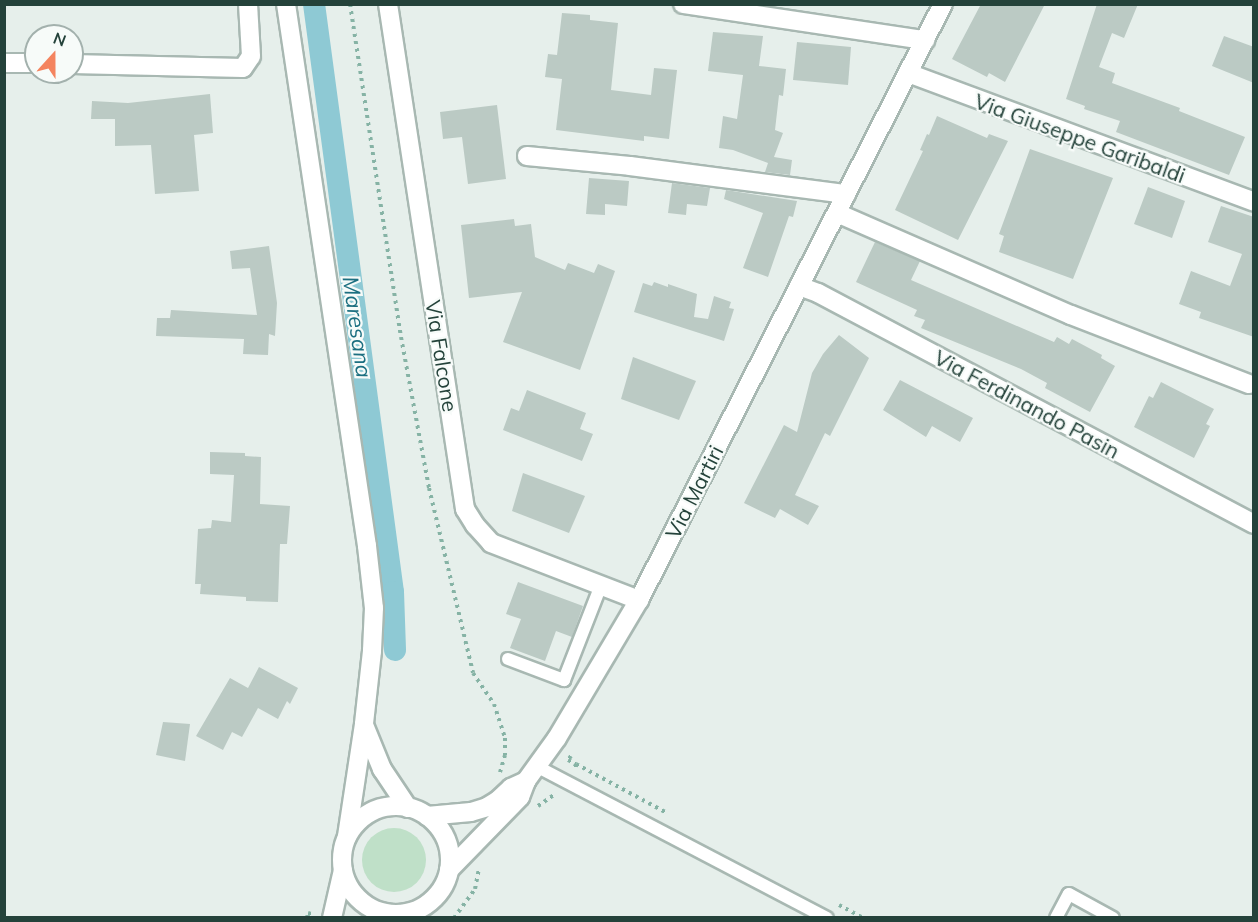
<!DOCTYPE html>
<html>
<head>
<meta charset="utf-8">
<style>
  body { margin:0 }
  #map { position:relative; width:1258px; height:922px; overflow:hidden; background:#e6efeb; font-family:Mulish,sans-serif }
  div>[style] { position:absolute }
  .green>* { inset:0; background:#bfe0c8 }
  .round { border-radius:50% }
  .canal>* { height:22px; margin:-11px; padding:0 11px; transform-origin:11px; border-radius:11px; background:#8ec9d4 }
  .building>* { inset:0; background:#bbcac4 }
  .path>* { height:4px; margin-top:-2px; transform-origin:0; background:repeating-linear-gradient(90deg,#86b3a5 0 3px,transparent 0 7.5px) }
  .roads { filter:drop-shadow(2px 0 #a8b8b2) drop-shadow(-2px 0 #a8b8b2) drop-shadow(0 2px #a8b8b2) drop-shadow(0 -2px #a8b8b2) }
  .lane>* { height:12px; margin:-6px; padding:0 6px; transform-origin:6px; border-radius:6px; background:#fff }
  .street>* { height:18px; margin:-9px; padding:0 9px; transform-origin:9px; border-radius:9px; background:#fff }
  .secondary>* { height:18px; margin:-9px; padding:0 9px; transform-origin:9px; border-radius:9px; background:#fff }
  .secondary>.ring { margin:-9px; padding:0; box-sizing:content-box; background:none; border:18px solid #fff; border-radius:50% }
  span { translate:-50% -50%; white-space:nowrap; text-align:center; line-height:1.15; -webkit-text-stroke:4.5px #f7fbf9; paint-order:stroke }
  .street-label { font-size:21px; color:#24423a }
  .water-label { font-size:22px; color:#1c6f80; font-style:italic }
  .frame { position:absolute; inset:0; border:6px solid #24423a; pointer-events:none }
  .north { position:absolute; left:24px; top:24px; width:60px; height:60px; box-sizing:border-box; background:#f7fbf9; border:2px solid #a3b1ad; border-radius:50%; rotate:21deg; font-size:16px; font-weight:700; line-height:24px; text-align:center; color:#24423a }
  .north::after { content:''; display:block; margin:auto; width:21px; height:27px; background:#f4845f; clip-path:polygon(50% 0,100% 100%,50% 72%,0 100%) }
</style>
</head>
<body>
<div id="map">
  <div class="green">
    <div class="round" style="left:362px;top:828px;width:64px;height:64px"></div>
  </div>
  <div class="canal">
    <div style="left:314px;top:4px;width:593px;rotate:82.35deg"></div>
    <div style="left:393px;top:592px;width:58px;rotate:88deg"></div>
  </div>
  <div class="building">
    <div style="clip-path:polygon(981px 4px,1045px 4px,1005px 82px,989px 73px,987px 77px,952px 59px)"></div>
    <div style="clip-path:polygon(1097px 4px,1138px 4px,1124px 38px,1112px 33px,1099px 67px,1115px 73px,1112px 83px,1180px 108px,1179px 111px,1245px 137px,1229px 175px,1116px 132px,1120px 121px,1084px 109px,1085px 106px,1066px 99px)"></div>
    <div style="clip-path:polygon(562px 13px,590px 15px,590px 20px,618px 23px,611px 90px,651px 95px,654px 68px,677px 70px,669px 139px,644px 136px,644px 141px,556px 130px,562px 79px,545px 77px,548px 54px,557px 55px)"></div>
    <div style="clip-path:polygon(713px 32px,763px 36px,759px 66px,786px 69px,783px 96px,779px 95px,775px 130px,783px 133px,774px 157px,792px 160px,790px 175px,765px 172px,768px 163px,733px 150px,719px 148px,723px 116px,737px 119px,743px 75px,708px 71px)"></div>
    <div style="clip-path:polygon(1224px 36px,1254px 47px,1254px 83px,1212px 66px)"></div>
    <div style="clip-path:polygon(797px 42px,851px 47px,848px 85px,793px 80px)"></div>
    <div style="clip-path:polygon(210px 94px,213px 133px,194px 135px,199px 191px,155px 194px,151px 145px,115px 146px,115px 119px,91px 119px,92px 101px,128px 103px)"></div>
    <div style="clip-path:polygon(497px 105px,506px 179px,468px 184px,462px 137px,443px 139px,440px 112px)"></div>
    <div style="clip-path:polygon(937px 116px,987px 138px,989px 134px,1008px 141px,958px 240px,895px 210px,923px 151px,920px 150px,927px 134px,929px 135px)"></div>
    <div style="clip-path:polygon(1030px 149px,1113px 178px,1073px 279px,999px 252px,1004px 236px,999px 234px)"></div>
    <div style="clip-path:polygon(589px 178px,629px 181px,627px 206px,605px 204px,605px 215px,586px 214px)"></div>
    <div style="clip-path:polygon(672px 183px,710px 188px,707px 206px,687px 204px,686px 215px,668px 213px)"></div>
    <div style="clip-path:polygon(1148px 187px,1185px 201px,1172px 238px,1134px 224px)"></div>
    <div style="clip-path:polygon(726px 190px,797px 201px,793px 217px,789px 216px,768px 277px,743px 268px,763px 213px,724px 199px)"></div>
    <div style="clip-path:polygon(1221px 206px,1254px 217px,1254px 337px,1199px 318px,1201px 312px,1179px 304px,1191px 271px,1230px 286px,1242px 254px,1208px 242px)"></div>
    <div style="clip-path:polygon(514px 219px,515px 226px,531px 224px,535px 257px,565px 270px,568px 263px,594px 273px,598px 264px,615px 271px,580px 370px,503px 342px,522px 292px,469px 298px,461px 225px)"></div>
    <div style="clip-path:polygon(875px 242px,920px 261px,911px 280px,1054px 342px,1057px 337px,1069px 344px,1072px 339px,1102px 355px,1101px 358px,1115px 366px,1090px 412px,1045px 388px,1047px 383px,1021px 369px,921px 328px,925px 320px,914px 316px,917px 310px,856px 282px)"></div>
    <div style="clip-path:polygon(269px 246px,277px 303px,275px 336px,269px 334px,268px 355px,243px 354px,244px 339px,156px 336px,157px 318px,170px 318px,171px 310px,257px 315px,250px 268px,232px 269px,230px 251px)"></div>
    <div style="clip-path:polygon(654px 282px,668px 287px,668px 284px,697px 294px,694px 317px,708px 319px,714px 296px,731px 302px,729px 308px,734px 309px,724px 341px,634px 312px,643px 283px,652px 286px)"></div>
    <div style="clip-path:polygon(839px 335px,869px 358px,830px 436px,825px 433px,795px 495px,819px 506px,808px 525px,780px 509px,775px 518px,744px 503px,784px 425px,797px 432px,812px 373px,823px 354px)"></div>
    <div style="clip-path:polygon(633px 357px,696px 381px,679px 420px,621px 399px)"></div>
    <div style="clip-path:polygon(900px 380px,973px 418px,960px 442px,932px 426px,926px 437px,883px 410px)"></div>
    <div style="clip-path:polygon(1161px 382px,1214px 409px,1206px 424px,1210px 426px,1194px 458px,1134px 427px,1149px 396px,1153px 398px)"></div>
    <div style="clip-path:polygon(527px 390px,586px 413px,580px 429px,593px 434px,582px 461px,503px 430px,511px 408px,519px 411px)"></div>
    <div style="clip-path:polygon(210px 452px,245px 453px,245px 456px,261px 457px,260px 504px,290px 506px,287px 544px,280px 544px,278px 602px,246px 601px,246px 597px,200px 594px,201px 584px,195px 584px,198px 529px,211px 528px,212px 520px,231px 522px,234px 475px,210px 474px)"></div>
    <div style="clip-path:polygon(523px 473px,585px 496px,569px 533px,512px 511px)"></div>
    <div style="clip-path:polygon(518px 582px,583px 606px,572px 637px,556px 631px,545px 661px,510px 648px,521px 619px,506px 614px)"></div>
    <div style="clip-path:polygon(259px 667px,298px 688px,290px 704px,287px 701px,278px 719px,258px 708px,242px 737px,232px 732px,223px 750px,196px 736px,230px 678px,248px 688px)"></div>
    <div style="clip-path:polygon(163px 722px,190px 724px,185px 761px,156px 755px)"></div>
  </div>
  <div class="path">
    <div style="left:350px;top:4px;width:337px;rotate:81.3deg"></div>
    <div style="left:401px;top:337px;width:154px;rotate:79.5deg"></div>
    <div style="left:429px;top:488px;width:190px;rotate:76.6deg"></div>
    <div style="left:473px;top:673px;width:37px;rotate:56deg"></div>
    <div style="left:494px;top:704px;width:36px;rotate:72deg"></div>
    <div style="left:505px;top:738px;width:17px;rotate:90deg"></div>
    <div style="left:505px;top:755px;width:18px;rotate:106deg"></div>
    <div style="left:571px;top:756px;width:5px;rotate:127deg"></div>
    <div style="left:568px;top:760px;width:9px;rotate:27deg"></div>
    <div style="left:576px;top:764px;width:5px;rotate:112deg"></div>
    <div style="left:576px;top:764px;width:101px;rotate:28.3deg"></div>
    <div style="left:538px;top:806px;width:19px;rotate:-35deg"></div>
    <div style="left:839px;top:905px;width:27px;rotate:28deg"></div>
    <div style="left:307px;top:918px;width:5px;rotate:-79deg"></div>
    <div style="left:308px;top:913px;width:6px;rotate:18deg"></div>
    <div style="left:454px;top:918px;width:36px;rotate:-54deg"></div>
    <div style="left:475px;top:889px;width:20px;rotate:-79deg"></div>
  </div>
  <div class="roads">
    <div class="lane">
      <div style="left:508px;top:659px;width:60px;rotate:20.6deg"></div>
      <div style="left:564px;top:680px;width:102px;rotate:-68.7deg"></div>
      <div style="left:538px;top:767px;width:326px;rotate:27.6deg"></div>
      <div style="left:1056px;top:918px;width:27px;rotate:-62deg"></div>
      <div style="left:1069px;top:894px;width:50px;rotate:28.6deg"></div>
    </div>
    <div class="street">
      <div style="left:388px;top:4px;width:511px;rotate:81.33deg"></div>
      <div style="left:465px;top:509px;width:19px;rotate:58deg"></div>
      <div style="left:475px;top:525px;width:24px;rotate:48deg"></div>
      <div style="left:491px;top:543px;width:159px;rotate:21.1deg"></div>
      <div style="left:683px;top:4px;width:245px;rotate:8.5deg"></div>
      <div style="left:4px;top:63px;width:32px"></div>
      <div style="left:72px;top:64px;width:171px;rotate:1.3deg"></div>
      <div style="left:243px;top:68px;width:14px;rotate:-56deg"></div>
      <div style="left:251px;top:56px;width:52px;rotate:-93.3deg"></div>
      <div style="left:908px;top:73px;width:369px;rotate:20.4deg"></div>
      <div style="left:527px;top:156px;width:103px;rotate:5.5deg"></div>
      <div style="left:630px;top:166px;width:218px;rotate:7.4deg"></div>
      <div style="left:837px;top:213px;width:255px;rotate:23.6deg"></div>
      <div style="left:1071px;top:315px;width:191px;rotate:21.2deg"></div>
      <div style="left:799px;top:286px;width:20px;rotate:20deg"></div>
      <div style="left:818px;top:293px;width:493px;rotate:27.9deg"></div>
    </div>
    <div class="secondary">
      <div style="left:286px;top:4px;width:548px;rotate:81.5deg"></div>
      <div style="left:367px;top:546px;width:62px;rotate:83.6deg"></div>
      <div style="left:374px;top:608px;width:43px;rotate:92.7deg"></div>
      <div style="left:372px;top:651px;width:73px;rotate:96.3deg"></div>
      <div style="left:364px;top:724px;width:114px;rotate:98.6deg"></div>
      <div style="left:364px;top:725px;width:48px;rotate:67.8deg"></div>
      <div style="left:382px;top:769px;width:47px;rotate:56.3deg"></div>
      <div class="ring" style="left:342px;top:806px;width:90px;height:90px"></div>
      <div style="left:427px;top:816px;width:44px;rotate:-5.2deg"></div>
      <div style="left:471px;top:812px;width:17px;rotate:-17deg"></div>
      <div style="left:487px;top:807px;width:12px;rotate:-31deg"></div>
      <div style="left:497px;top:801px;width:19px;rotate:-43deg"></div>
      <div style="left:511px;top:788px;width:17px;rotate:-25deg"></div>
      <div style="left:449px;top:870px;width:102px;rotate:-45.8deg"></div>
      <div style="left:520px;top:797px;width:17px;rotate:-69deg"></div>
      <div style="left:526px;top:781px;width:53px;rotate:-54.2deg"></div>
      <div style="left:557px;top:738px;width:161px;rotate:-59.3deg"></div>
      <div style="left:639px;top:600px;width:669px;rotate:-62.98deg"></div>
      <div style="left:332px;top:918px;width:49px;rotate:-77.1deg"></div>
    </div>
  </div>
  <div class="street-label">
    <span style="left:1080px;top:138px;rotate:20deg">Via Giuseppe Garibaldi</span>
    <span style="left:442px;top:356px;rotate:81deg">Via Falcone</span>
    <span style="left:1027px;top:404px;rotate:28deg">Via Ferdinando Pasin</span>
    <span style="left:694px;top:492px;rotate:-63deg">Via Martiri</span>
  </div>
  <div class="water-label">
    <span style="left:357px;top:327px;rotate:82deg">Maresana</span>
  </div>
  <div class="frame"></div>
  <div class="north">N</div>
</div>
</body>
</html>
